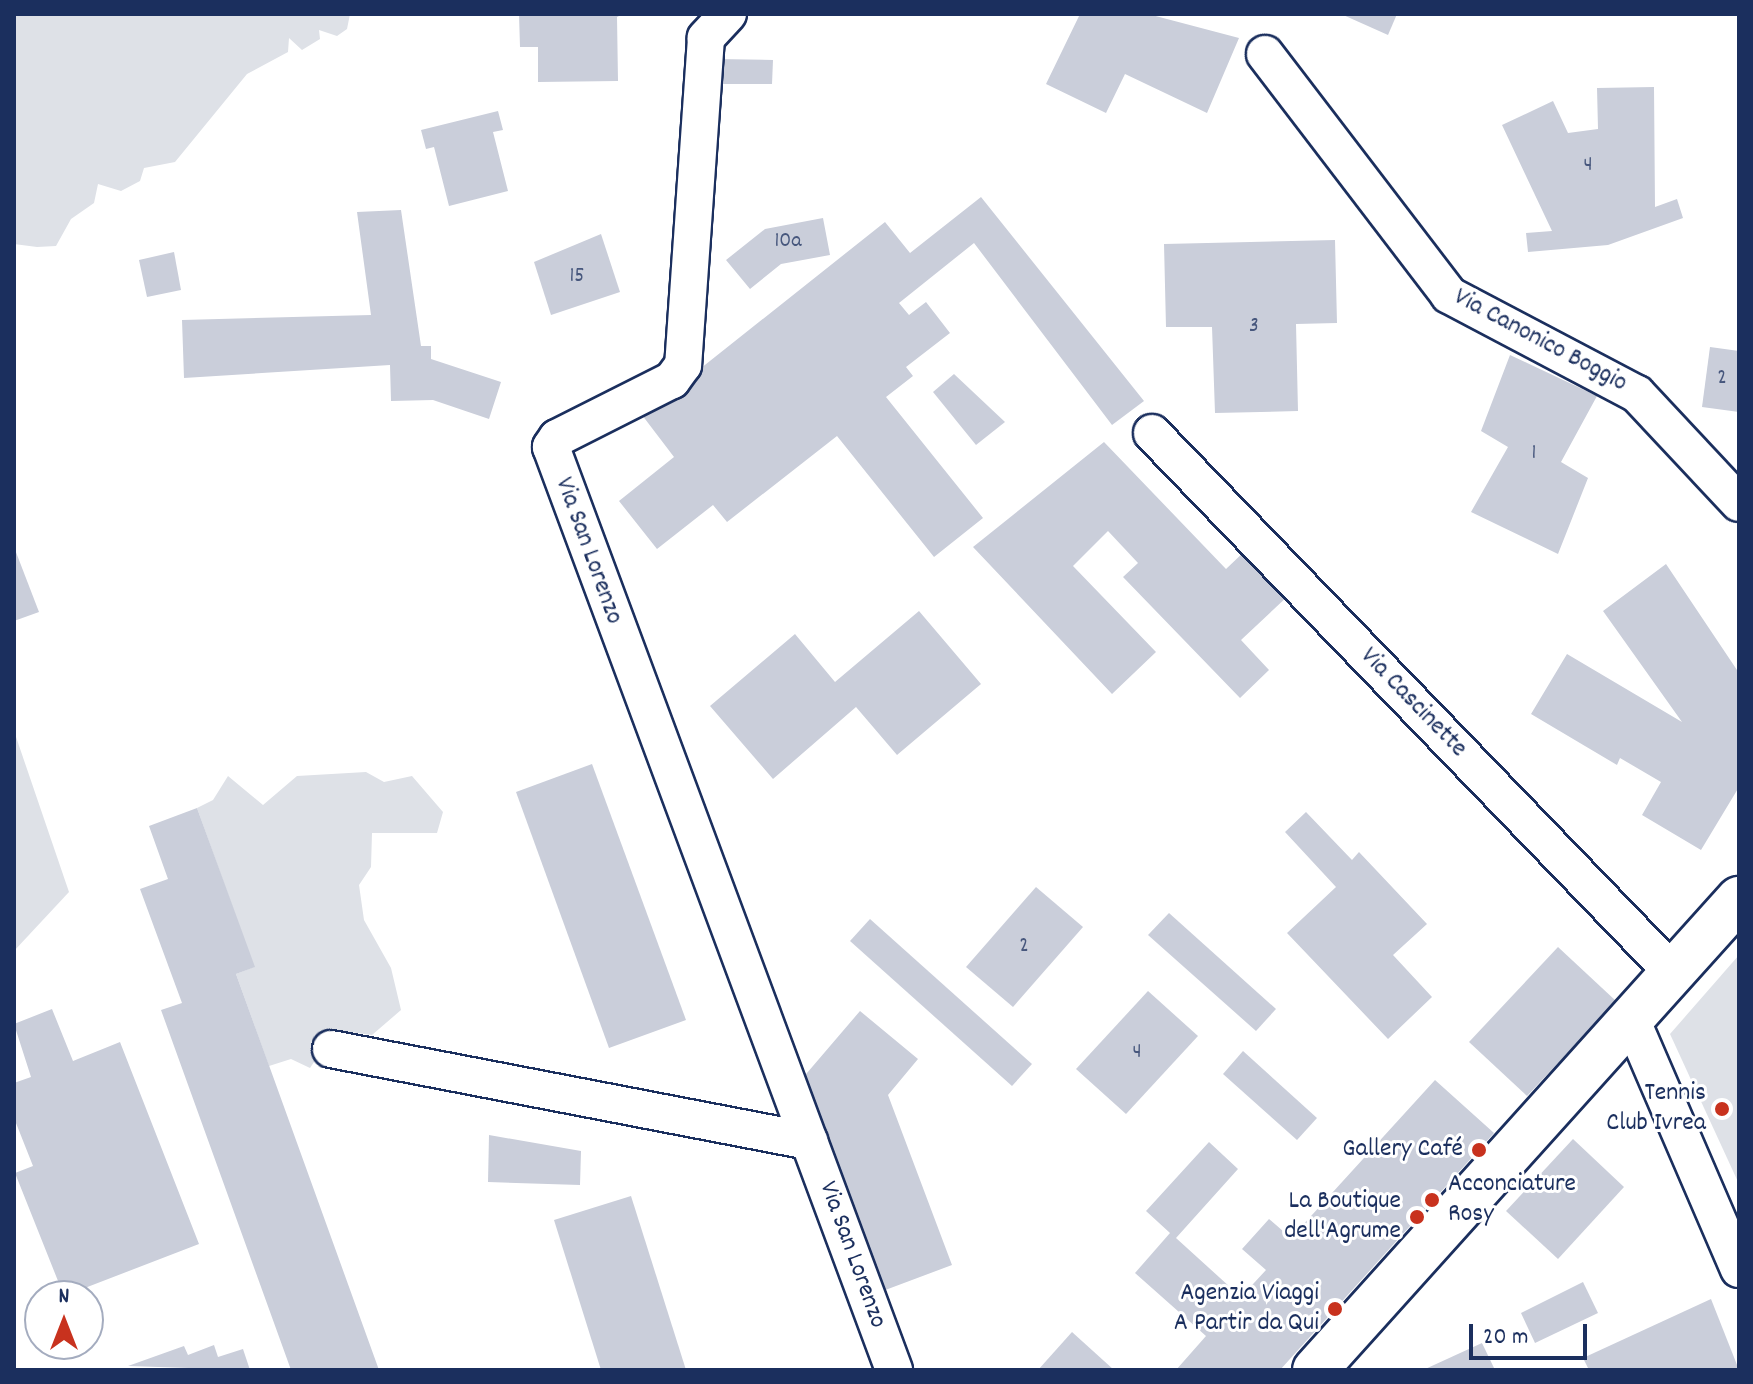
<!DOCTYPE html>
<html>
<head>
<meta charset="utf-8">
<style>
  body { margin:0 }
  #map { position:relative; width:1753px; height:1384px; overflow:hidden; background:#fff; font-family:Dekko,sans-serif }
  div>[style] { position:absolute }
  .green>* { inset:0; background:#dee1e7 }
  .building>* { inset:0; background:#caceda }
  .roads { filter:drop-shadow(2px 0 #1b2f5e) drop-shadow(-2px 0 #1b2f5e) drop-shadow(0 2px #1b2f5e) drop-shadow(0 -2px #1b2f5e) }
  .street>* { height:36px; margin:-18px; padding:0 18px; transform-origin:18px; border-radius:18px; background:#fff }
  .secondary>* { height:44px; margin:-22px; padding:0 22px; transform-origin:22px; border-radius:22px; background:#fff }
  .dots>* { width:22px; height:22px; translate:-50% -50%; box-sizing:border-box; border:4px solid #fff; border-radius:50% }
  span { translate:-50% -50%; white-space:nowrap; text-align:center; line-height:1.15; -webkit-text-stroke:6px #fff; paint-order:stroke }
  .number-label { font-size:22px; color:#47577d }
  .number-label span { -webkit-text-stroke-width:0 }
  .street-label { font-size:26px; color:#1b2f5e }
  .poi-label { font-size:26px; color:#1b2f5e }
  .right { translate:-100% -50%; text-align:right }
  .left { translate:0 -50%; text-align:left }
  .frame { position:absolute; inset:0; border:16px solid #1b2f5e; pointer-events:none }
  .north { position:absolute; left:24px; top:1280px; width:80px; height:80px; box-sizing:border-box; background:#fff; border:2px solid #a4acbf; border-radius:50%; rotate:0deg; font-size:22px; font-weight:700; line-height:32px; text-align:center; color:#1b2f5e }
  .north::after { content:''; display:block; margin:auto; width:28px; height:36px; background:#c8321e; clip-path:polygon(50% 0,100% 100%,50% 72%,0 100%) }
  .scale { position:absolute; left:1469px; top:1324px; width:118px; height:36px; box-sizing:border-box; border:4px solid #1b2f5e; border-top:0; padding-left:10px; font-size:24px; line-height:28px; white-space:nowrap; color:#1b2f5e; -webkit-text-stroke:6px #fff; paint-order:stroke }
</style>
</head>
<body>
<div id="map">
  <div class="green">
    <div style="clip-path:polygon(14px 14px,350px 14px,347px 29px,337px 36px,319px 30px,320px 39px,302px 50px,289px 38px,288px 52px,247px 74px,175px 162px,144px 168px,140px 181px,121px 191px,98px 184px,94px 203px,71px 219px,56px 246px,37px 247px,14px 244px)"></div>
    <div style="clip-path:polygon(14px 731px,69px 892px,14px 951px)"></div>
    <div style="clip-path:polygon(366px 772px,384px 782px,412px 776px,443px 812px,437px 833px,372px 833px,371px 867px,359px 885px,364px 920px,391px 968px,401px 1010px,372px 1035px,335px 1030px,310px 1068px,291px 1059px,269px 1066px,236px 974px,254px 967px,197px 808px,213px 800px,228px 776px,263px 805px,297px 776px)"></div>
    <div style="clip-path:polygon(1739px 955px,1739px 1184px,1670px 1034px)"></div>
  </div>
  <div class="building">
    <div style="clip-path:polygon(519px 14px,623px 14px,617px 17px,618px 81px,538px 82px,538px 47px,520px 47px)"></div>
    <div style="clip-path:polygon(1080px 14px,1148px 14px,1239px 38px,1207px 113px,1125px 74px,1106px 113px,1046px 84px)"></div>
    <div style="clip-path:polygon(1341px 14px,1397px 14px,1388px 35px)"></div>
    <div style="clip-path:polygon(716px 59px,773px 60px,772px 84px,716px 84px)"></div>
    <div style="clip-path:polygon(1654px 87px,1655px 207px,1677px 199px,1683px 218px,1608px 245px,1528px 252px,1526px 233px,1552px 231px,1502px 125px,1553px 101px,1568px 133px,1598px 129px,1597px 88px)"></div>
    <div style="clip-path:polygon(498px 111px,503px 130px,493px 132px,508px 191px,449px 206px,434px 147px,426px 149px,421px 130px)"></div>
    <div style="clip-path:polygon(981px 197px,1144px 401px,1112px 425px,974px 243px,899px 303px,909px 315px,926px 302px,950px 333px,906px 367px,913px 376px,886px 397px,983px 518px,934px 557px,837px 436px,727px 522px,713px 505px,657px 549px,619px 501px,674px 457px,642px 415px,885px 222px,910px 253px)"></div>
    <div style="clip-path:polygon(401px 210px,421px 346px,431px 346px,431px 359px,501px 382px,489px 419px,433px 400px,391px 401px,390px 365px,184px 378px,182px 320px,371px 315px,357px 212px)"></div>
    <div style="clip-path:polygon(823px 218px,830px 255px,781px 264px,750px 289px,726px 260px,765px 229px)"></div>
    <div style="clip-path:polygon(601px 234px,620px 292px,551px 315px,534px 262px)"></div>
    <div style="clip-path:polygon(1335px 240px,1337px 323px,1296px 324px,1298px 411px,1215px 413px,1212px 327px,1166px 327px,1164px 244px)"></div>
    <div style="clip-path:polygon(174px 252px,181px 290px,147px 297px,139px 260px)"></div>
    <div style="clip-path:polygon(1710px 347px,1739px 351px,1739px 412px,1702px 407px)"></div>
    <div style="clip-path:polygon(1510px 355px,1597px 396px,1561px 462px,1588px 478px,1558px 554px,1471px 512px,1508px 447px,1481px 431px)"></div>
    <div style="clip-path:polygon(954px 374px,1005px 422px,976px 445px,933px 392px)"></div>
    <div style="clip-path:polygon(1104px 442px,1226px 569px,1246px 550px,1289px 595px,1241px 640px,1269px 670px,1240px 698px,1123px 577px,1138px 563px,1108px 531px,1073px 566px,1156px 652px,1112px 694px,973px 547px)"></div>
    <div style="clip-path:polygon(14px 547px,39px 612px,14px 621px)"></div>
    <div style="clip-path:polygon(1666px 564px,1739px 673px,1739px 787px,1701px 850px,1642px 815px,1661px 782px,1620px 758px,1617px 765px,1531px 714px,1567px 654px,1682px 722px,1603px 611px)"></div>
    <div style="clip-path:polygon(919px 611px,981px 684px,897px 755px,856px 707px,773px 779px,710px 706px,795px 634px,835px 682px)"></div>
    <div style="clip-path:polygon(592px 764px,686px 1020px,609px 1048px,516px 792px)"></div>
    <div style="clip-path:polygon(197px 808px,255px 967px,236px 974px,379px 1370px,291px 1370px,161px 1010px,182px 1003px,140px 889px,168px 879px,149px 826px)"></div>
    <div style="clip-path:polygon(1306px 812px,1352px 860px,1359px 852px,1427px 924px,1393px 955px,1432px 997px,1388px 1039px,1287px 933px,1336px 887px,1285px 832px)"></div>
    <div style="clip-path:polygon(1036px 887px,1083px 927px,1013px 1007px,966px 967px)"></div>
    <div style="clip-path:polygon(1169px 913px,1276px 1009px,1256px 1031px,1148px 935px)"></div>
    <div style="clip-path:polygon(870px 919px,1032px 1064px,1012px 1086px,850px 941px)"></div>
    <div style="clip-path:polygon(1558px 947px,1616px 1001px,1527px 1096px,1469px 1042px)"></div>
    <div style="clip-path:polygon(1148px 991px,1198px 1036px,1126px 1114px,1076px 1069px)"></div>
    <div style="clip-path:polygon(52px 1009px,73px 1061px,120px 1042px,199px 1244px,64px 1296px,15px 1173px,33px 1166px,14px 1118px,14px 1083px,31px 1077px,14px 1024px)"></div>
    <div style="clip-path:polygon(860px 1011px,918px 1059px,888px 1095px,952px 1265px,880px 1292px,801px 1080px)"></div>
    <div style="clip-path:polygon(1243px 1051px,1317px 1118px,1297px 1140px,1223px 1074px)"></div>
    <div style="clip-path:polygon(1435px 1080px,1494px 1133px,1280px 1370px,1176px 1370px,1206px 1336px,1135px 1273px,1170px 1233px,1146px 1211px,1209px 1142px,1238px 1169px,1176px 1238px,1241px 1297px,1266px 1270px,1242px 1249px,1269px 1219px,1291px 1238px)"></div>
    <div style="clip-path:polygon(489px 1135px,581px 1151px,580px 1185px,488px 1182px)"></div>
    <div style="clip-path:polygon(1573px 1139px,1624px 1187px,1558px 1259px,1506px 1211px)"></div>
    <div style="clip-path:polygon(631px 1196px,686px 1370px,601px 1370px,554px 1220px)"></div>
    <div style="clip-path:polygon(1583px 1282px,1598px 1313px,1535px 1343px,1521px 1313px)"></div>
    <div style="clip-path:polygon(1711px 1299px,1739px 1370px,1589px 1370px,1583px 1358px)"></div>
    <div style="clip-path:polygon(1072px 1332px,1114px 1370px,1038px 1370px)"></div>
    <div style="clip-path:polygon(1482px 1343px,1495px 1370px,1423px 1370px)"></div>
    <div style="clip-path:polygon(214px 1345px,218px 1357px,243px 1349px,250px 1370px,128px 1366px,184px 1346px,188px 1355px)"></div>
  </div>
  <div class="roads">
    <div class="street">
      <div style="left:728px;top:14px;width:33px;rotate:133deg"></div>
      <div style="left:706px;top:38px;width:328px;rotate:94deg"></div>
      <div style="left:683px;top:365px;width:19px;rotate:126deg"></div>
      <div style="left:672px;top:380px;width:129px;rotate:153.2deg"></div>
      <div style="left:557px;top:438px;width:11px;rotate:124deg"></div>
      <div style="left:551px;top:447px;width:985px;rotate:69.61deg"></div>
      <div style="left:1265px;top:54px;width:303px;rotate:52.6deg"></div>
      <div style="left:1449px;top:295px;width:212px;rotate:27.8deg"></div>
      <div style="left:1637px;top:394px;width:149px;rotate:46.9deg"></div>
      <div style="left:1152px;top:433px;width:752px;rotate:46.02deg"></div>
      <div style="left:1632px;top:1021px;width:270px;rotate:66.7deg"></div>
      <div style="left:331px;top:1049px;width:487px;rotate:10.9deg"></div>
    </div>
    <div class="secondary">
      <div style="left:1315px;top:1370px;width:634px;rotate:-48.01deg"></div>
    </div>
  </div>
  <div class="dots">
    <div style="left:1722px;top:1109px;background:#c8321e"></div>
    <div style="left:1479px;top:1150px;background:#c8321e"></div>
    <div style="left:1432px;top:1200px;background:#c8321e"></div>
    <div style="left:1417px;top:1217px;background:#c8321e"></div>
    <div style="left:1335px;top:1309px;background:#c8321e"></div>
  </div>
  <div class="number-label">
    <span style="left:1588px;top:166px">4</span>
    <span style="left:788px;top:242px">10a</span>
    <span style="left:577px;top:277px">15</span>
    <span style="left:1254px;top:327px">3</span>
    <span style="left:1722px;top:379px">2</span>
    <span style="left:1534px;top:454px">1</span>
    <span style="left:1024px;top:947px">2</span>
    <span style="left:1137px;top:1053px">4</span>
  </div>
  <div class="street-label">
    <span style="left:1540px;top:341px;rotate:28deg">Via Canonico Boggio</span>
    <span style="left:588px;top:551px;rotate:70deg">Via San Lorenzo</span>
    <span style="left:1413px;top:703px;rotate:46deg">Via Cascinette</span>
    <span style="left:852px;top:1255px;rotate:70deg">Via San Lorenzo</span>
  </div>
  <div class="poi-label">
    <span class="right" style="left:1706px;top:1109px">Tennis<br>Club Ivrea</span>
    <span class="right" style="left:1463px;top:1150px">Gallery Café</span>
    <span class="left" style="left:1448px;top:1200px">Acconciature<br>Rosy</span>
    <span class="right" style="left:1401px;top:1217px">La Boutique<br>dell'Agrume</span>
    <span class="right" style="left:1319px;top:1309px">Agenzia Viaggi<br>A Partir da Qui</span>
  </div>
  <div class="frame"></div>
  <div class="north">N</div>
  <div class="scale">20 m</div>
</div>
</body>
</html>
